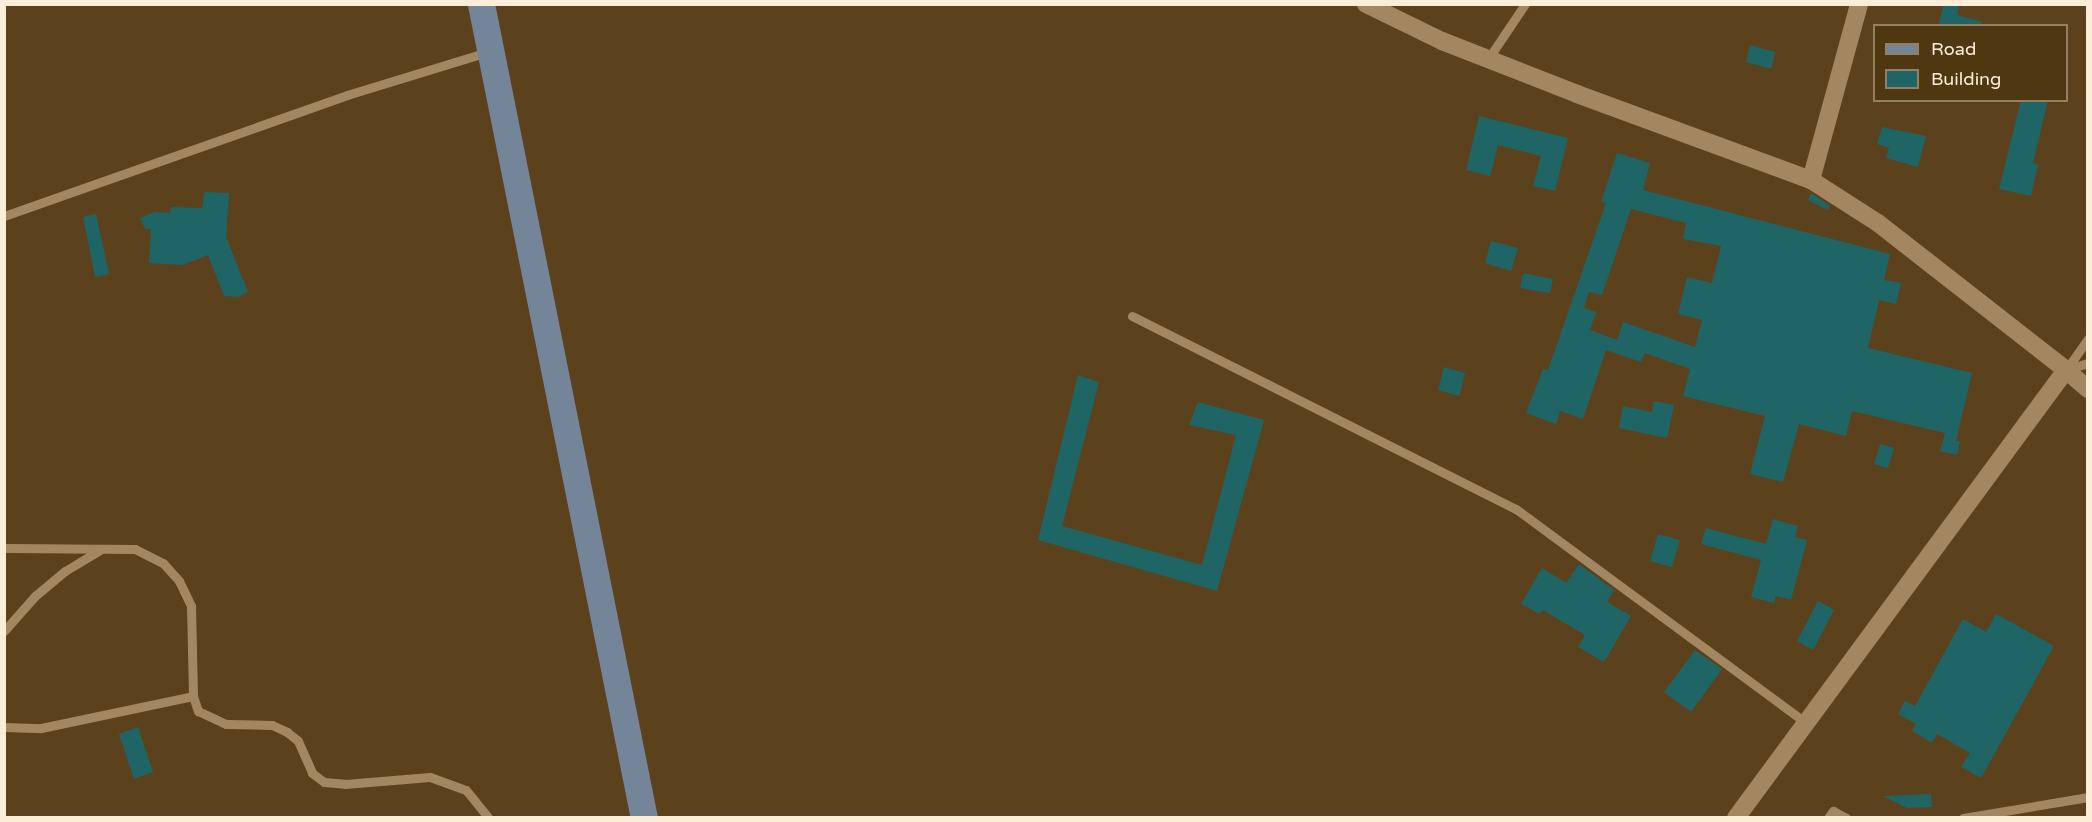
<!DOCTYPE html>
<html>
<head>
<meta charset="utf-8">
<style>
  body { margin:0 }
  #map { position:relative; width:2092px; height:822px; overflow:hidden; background:#5b421c; font-family:"Varela Round",sans-serif }
  div>[style] { position:absolute }
  .building>* { inset:0; background:#1f6566 }
  .service>* { height:9px; margin:-4.5px; padding:0 4.5px; transform-origin:4.5px; border-radius:4.5px; background:#a28760 }
  .minor>* { height:18px; margin:-9px; padding:0 9px; transform-origin:9px; border-radius:9px; background:#a28760 }
  .primary>* { height:27px; margin:-13.5px; padding:0 13.5px; transform-origin:13.5px; border-radius:13.5px; background:#74859a }
  span { translate:-50% -50%; white-space:nowrap; text-align:center; line-height:1.15; -webkit-text-stroke:4.5px #4f3711; paint-order:stroke }
  .frame { position:absolute; inset:0; border:6px solid #fcedd9; pointer-events:none }
  .legend { position:absolute; left:1873px; top:24px; width:195px; height:78px; box-sizing:border-box; background:#4f3711; border:2px solid #948061; margin:0; padding:8px 10px; list-style:none; font-size:18px; color:#fcedd9 }
  .legend li { display:flex; align-items:center; gap:12px; height:30px }
  .legend b { width:30px; border:2px solid #948061 }
</style>
</head>
<body>
<div id="map">
  <div class="building">
    <div style="clip-path:polygon(1944px 4px,1959px 4px,1957px 15px,1982px 22px,1981px 26px,1938px 26px)"></div>
    <div style="clip-path:polygon(1750px 45px,1775px 52px,1771px 69px,1746px 62px)"></div>
    <div style="clip-path:polygon(2021px 100px,2048px 100px,2033px 163px,2038px 165px,2031px 196px,1999px 189px)"></div>
    <div style="clip-path:polygon(1479px 116px,1568px 138px,1555px 191px,1533px 186px,1541px 156px,1498px 145px,1490px 176px,1466px 170px)"></div>
    <div style="clip-path:polygon(1882px 127px,1926px 136px,1918px 167px,1886px 158px,1889px 148px,1877px 144px)"></div>
    <div style="clip-path:polygon(evenodd,1617px 153px,1650px 163px,1643px 190px,1890px 254px,1884px 280px,1901px 283px,1896px 304px,1879px 300px,1868px 348px,1972px 373px,1956px 441px,1960px 441px,1957px 455px,1940px 451px,1945px 433px,1852px 411px,1846px 436px,1799px 424px,1783px 482px,1750px 474px,1765px 416px,1683px 396px,1690px 369px,1645px 353px,1641px 362px,1606px 350px,1583px 419px,1560px 411px,1556px 424px,1526px 413px,1543px 369px,1548px 370px,1606px 203px,1601px 202px,1617px 153px,1631px 209px,1686px 223px,1683px 239px,1721px 246px,1712px 283px,1687px 277px,1678px 314px,1702px 320px,1695px 347px,1623px 322px,1617px 340px,1590px 330px,1596px 312px,1584px 308px,1589px 292px,1602px 295px,1631px 209px)"></div>
    <div style="clip-path:polygon(204px 192px,229px 193px,226px 237px,248px 292px,238px 297px,224px 296px,208px 255px,183px 265px,149px 263px,151px 229px,145px 229px,140px 218px,155px 212px,170px 213px,171px 207px,202px 208px)"></div>
    <div style="clip-path:polygon(1811px 193px,1830px 206px,1828px 210px,1808px 200px)"></div>
    <div style="clip-path:polygon(96px 214px,109px 274px,95px 277px,83px 217px)"></div>
    <div style="clip-path:polygon(1491px 241px,1518px 248px,1511px 271px,1485px 263px)"></div>
    <div style="clip-path:polygon(1523px 273px,1553px 279px,1550px 293px,1520px 288px)"></div>
    <div style="clip-path:polygon(1444px 367px,1465px 373px,1459px 396px,1438px 390px)"></div>
    <div style="clip-path:polygon(1078px 375px,1099px 382px,1062px 526px,1202px 565px,1236px 435px,1189px 425px,1198px 402px,1264px 420px,1217px 591px,1038px 540px)"></div>
    <div style="clip-path:polygon(1654px 401px,1674px 405px,1667px 438px,1619px 428px,1623px 406px,1652px 412px)"></div>
    <div style="clip-path:polygon(1880px 444px,1894px 448px,1888px 468px,1874px 464px)"></div>
    <div style="clip-path:polygon(1773px 519px,1798px 526px,1795px 537px,1807px 540px,1791px 600px,1776px 596px,1774px 603px,1751px 597px,1761px 560px,1701px 544px,1706px 528px,1766px 544px)"></div>
    <div style="clip-path:polygon(1658px 534px,1680px 540px,1672px 567px,1650px 561px)"></div>
    <div style="clip-path:polygon(1579px 564px,1614px 590px,1607px 602px,1631px 616px,1604px 662px,1578px 647px,1585px 635px,1543px 610px,1540px 614px,1521px 604px,1542px 568px,1566px 583px)"></div>
    <div style="clip-path:polygon(1818px 601px,1834px 610px,1813px 650px,1797px 641px)"></div>
    <div style="clip-path:polygon(1996px 614px,2054px 646px,1981px 778px,1961px 767px,1970px 753px,1937px 734px,1932px 743px,1912px 731px,1916px 724px,1898px 714px,1905px 701px,1915px 706px,1963px 619px,1986px 632px)"></div>
    <div style="clip-path:polygon(1695px 650px,1722px 669px,1691px 712px,1664px 692px)"></div>
    <div style="clip-path:polygon(138px 727px,153px 772px,134px 779px,119px 734px)"></div>
    <div style="clip-path:polygon(1931px 794px,1932px 807px,1907px 808px,1883px 796px)"></div>
  </div>
  <div class="service">
    <div style="left:1488px;top:59px;width:66px;rotate:-56.1deg"></div>
    <div style="left:4px;top:216px;width:364px;rotate:-19.4deg"></div>
    <div style="left:347px;top:95px;width:147px;rotate:-17deg"></div>
    <div style="left:1132px;top:316px;width:430px;rotate:26.7deg"></div>
    <div style="left:1516px;top:509px;width:360px;rotate:36.4deg"></div>
    <div style="left:2066px;top:370px;width:38px;rotate:-55deg"></div>
    <div style="left:2066px;top:370px;width:23px;rotate:-18deg"></div>
    <div style="left:4px;top:548px;width:131px;rotate:0.4deg"></div>
    <div style="left:135px;top:549px;width:31px;rotate:27deg"></div>
    <div style="left:163px;top:563px;width:24px;rotate:48deg"></div>
    <div style="left:179px;top:581px;width:28px;rotate:64deg"></div>
    <div style="left:191px;top:606px;width:90px;rotate:88.7deg"></div>
    <div style="left:193px;top:696px;width:16px;rotate:72deg"></div>
    <div style="left:198px;top:711px;width:31px;rotate:25deg"></div>
    <div style="left:226px;top:724px;width:46px;rotate:1.2deg"></div>
    <div style="left:272px;top:725px;width:17px;rotate:25deg"></div>
    <div style="left:287px;top:732px;width:14px;rotate:39deg"></div>
    <div style="left:298px;top:741px;width:35px;rotate:66deg"></div>
    <div style="left:312px;top:773px;width:15px;rotate:37deg"></div>
    <div style="left:324px;top:782px;width:21px;rotate:5deg"></div>
    <div style="left:345px;top:784px;width:85px;rotate:-4.7deg"></div>
    <div style="left:430px;top:777px;width:38px;rotate:20deg"></div>
    <div style="left:466px;top:790px;width:36px;rotate:51deg"></div>
    <div style="left:4px;top:631px;width:47px;rotate:-48.5deg"></div>
    <div style="left:35px;top:596px;width:39px;rotate:-40deg"></div>
    <div style="left:65px;top:571px;width:41px;rotate:-31deg"></div>
    <div style="left:4px;top:727px;width:37px;rotate:2deg"></div>
    <div style="left:41px;top:728px;width:155px;rotate:-11.9deg"></div>
    <div style="left:1828px;top:818px;width:9px;rotate:-54deg"></div>
    <div style="left:1833px;top:811px;width:15px;rotate:28deg"></div>
    <div style="left:1963px;top:818px;width:127px;rotate:-9.5deg"></div>
  </div>
  <div class="minor">
    <div style="left:1366px;top:4px;width:85px;rotate:26deg"></div>
    <div style="left:1442px;top:41px;width:145px;rotate:21.4deg"></div>
    <div style="left:1577px;top:94px;width:249px;rotate:20.2deg"></div>
    <div style="left:1811px;top:180px;width:80px;rotate:32.7deg"></div>
    <div style="left:1878px;top:223px;width:239px;rotate:38deg"></div>
    <div style="left:2066px;top:370px;width:556px;rotate:126.38deg"></div>
    <div style="left:1811px;top:180px;width:182px;rotate:-74.7deg"></div>
    <div style="left:2066px;top:370px;width:29px;rotate:41deg"></div>
  </div>
  <div class="primary">
    <div style="left:481px;top:4px;width:830px;rotate:78.68deg"></div>
  </div>
  <div class="frame"></div>
  <ul class="legend">
  <li><b style="height:8px;background:#74859a"></b>Road</li>
  <li><b style="height:16px;background:#1f6566"></b>Building</li>
  </ul>
</div>
</body>
</html>
